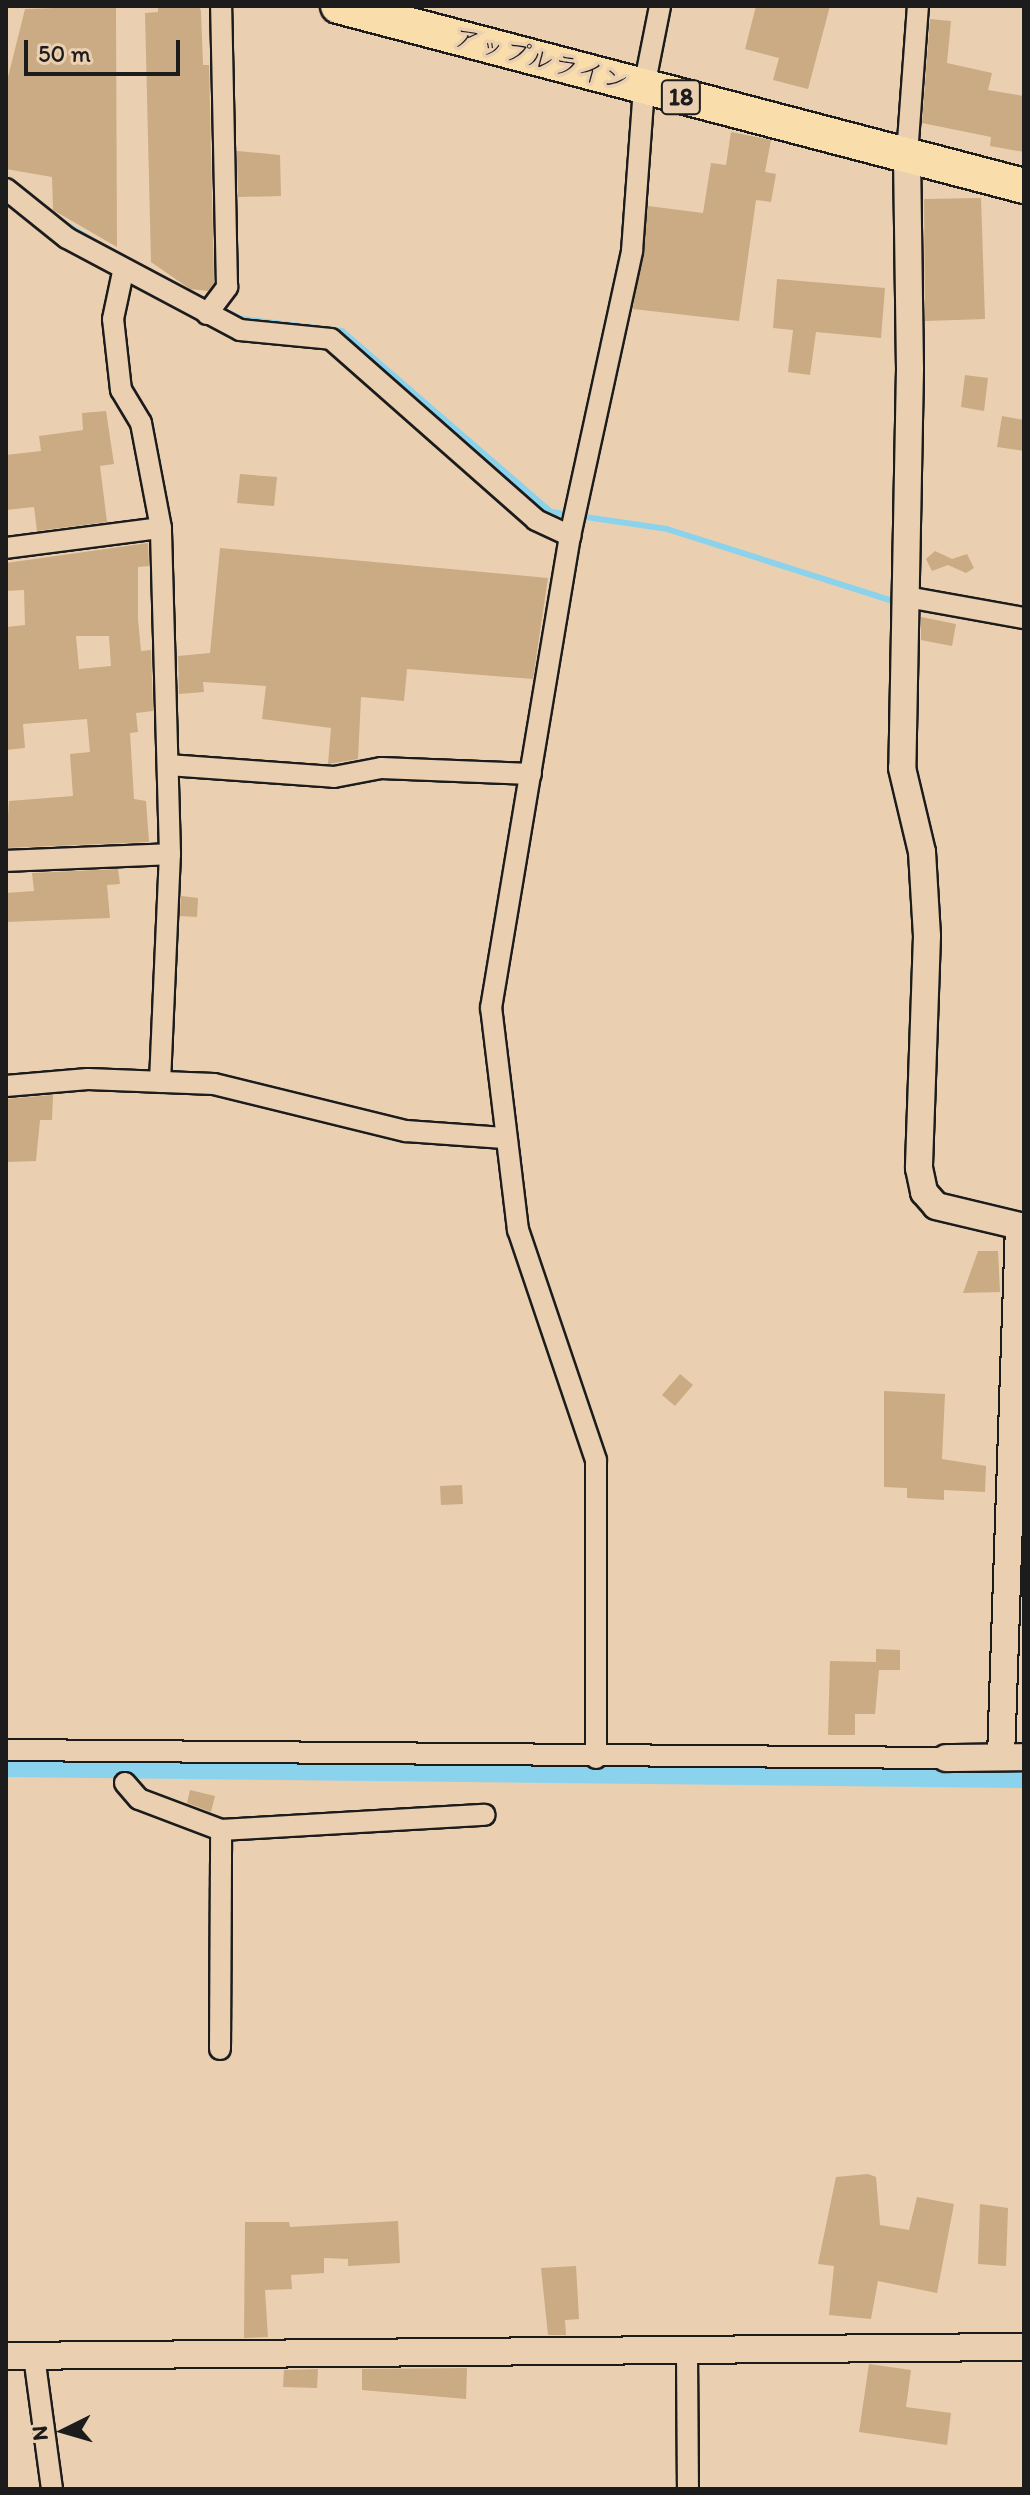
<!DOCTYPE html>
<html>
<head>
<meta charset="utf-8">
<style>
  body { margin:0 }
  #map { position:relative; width:1030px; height:2495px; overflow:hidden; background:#eacfb1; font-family:Itim,"Klee One",sans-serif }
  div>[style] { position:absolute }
  .stream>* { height:6px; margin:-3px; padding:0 3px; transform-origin:3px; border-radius:3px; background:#8bd3ed }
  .canal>* { height:22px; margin:-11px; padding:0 11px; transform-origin:11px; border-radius:11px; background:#8bd3ed }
  .building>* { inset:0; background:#caab83 }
  .roads { filter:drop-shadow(2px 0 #1c1c1c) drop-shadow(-2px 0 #1c1c1c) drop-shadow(0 2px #1c1c1c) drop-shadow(0 -2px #1c1c1c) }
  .minor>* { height:20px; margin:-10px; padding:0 10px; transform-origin:10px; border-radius:10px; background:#eacfb1 }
  .tertiary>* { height:26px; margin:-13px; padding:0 13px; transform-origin:13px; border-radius:13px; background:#eacfb1 }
  .trunk>* { height:34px; margin:-17px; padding:0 17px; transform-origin:17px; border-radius:17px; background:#f9deab }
  span { translate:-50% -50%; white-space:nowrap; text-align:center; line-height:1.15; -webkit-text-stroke:7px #eacfb1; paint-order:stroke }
  .shield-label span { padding:2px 6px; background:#eacfb1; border:2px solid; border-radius:6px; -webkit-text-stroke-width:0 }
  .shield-label { font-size:24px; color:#1c1c1c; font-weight:700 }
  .street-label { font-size:26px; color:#1c1c1c }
  .frame { position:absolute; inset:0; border:8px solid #1c1c1c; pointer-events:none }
  .north { position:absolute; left:24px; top:2391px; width:80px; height:80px; -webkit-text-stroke:6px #eacfb1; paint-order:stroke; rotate:265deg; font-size:22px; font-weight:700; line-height:32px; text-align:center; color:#1c1c1c }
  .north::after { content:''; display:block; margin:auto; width:28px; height:36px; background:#1c1c1c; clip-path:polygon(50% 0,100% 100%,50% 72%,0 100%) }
  .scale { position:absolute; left:24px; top:40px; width:156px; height:36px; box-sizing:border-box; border:4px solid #1c1c1c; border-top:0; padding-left:10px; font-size:24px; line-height:28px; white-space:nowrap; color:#1c1c1c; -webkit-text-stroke:6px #eacfb1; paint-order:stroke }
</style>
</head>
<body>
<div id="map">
  <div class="stream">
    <div style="left:60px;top:221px;width:37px;rotate:31deg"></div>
    <div style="left:225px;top:311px;width:18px;rotate:27deg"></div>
    <div style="left:241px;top:319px;width:102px;rotate:6.8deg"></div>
    <div style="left:342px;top:331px;width:276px;rotate:40.9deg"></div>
    <div style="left:551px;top:512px;width:117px;rotate:8.3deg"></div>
    <div style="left:667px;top:529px;width:244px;rotate:17.7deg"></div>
  </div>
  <div class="canal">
    <div style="left:6px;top:1766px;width:1018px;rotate:0.62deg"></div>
  </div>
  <div class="building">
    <div style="clip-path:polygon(116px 6px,116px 17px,117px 247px,53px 210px,52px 177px,6px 169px,6px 85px,25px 9px)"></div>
    <div style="clip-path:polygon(158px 6px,199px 6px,201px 11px,203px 65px,209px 65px,214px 283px,208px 291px,190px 289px,151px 262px,145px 13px,158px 12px)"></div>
    <div style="clip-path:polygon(756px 6px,830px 6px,808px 89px,773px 80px,779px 58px,745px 49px)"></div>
    <div style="clip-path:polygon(930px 19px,951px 21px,947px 63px,992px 73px,988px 90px,1024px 96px,1024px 152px,990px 146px,991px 137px,922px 123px)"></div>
    <div style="clip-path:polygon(731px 132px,771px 140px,765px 172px,776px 174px,771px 202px,756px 200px,739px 321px,633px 309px,648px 206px,703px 213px,711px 163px,726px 165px)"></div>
    <div style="clip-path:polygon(237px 151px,280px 155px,281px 196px,238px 197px)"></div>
    <div style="clip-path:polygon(981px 198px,985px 319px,925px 321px,924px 199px)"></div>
    <div style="clip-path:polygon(777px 279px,885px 288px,881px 338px,816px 332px,810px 375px,788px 372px,793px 330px,773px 328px)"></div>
    <div style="clip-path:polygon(965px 375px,988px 378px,984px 411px,961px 407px)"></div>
    <div style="clip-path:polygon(106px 411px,114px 464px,100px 466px,107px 522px,37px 531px,34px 507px,6px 510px,6px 455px,41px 451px,39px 436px,83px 430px,82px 413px)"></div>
    <div style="clip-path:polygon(1002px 416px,1024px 420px,1024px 451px,997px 447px)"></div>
    <div style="clip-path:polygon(240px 474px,277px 477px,274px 506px,237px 503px)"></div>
    <div style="clip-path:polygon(evenodd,148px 543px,149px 566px,138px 567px,138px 619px,141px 651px,151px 650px,153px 711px,136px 713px,138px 732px,130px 733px,134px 799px,146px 801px,149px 842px,6px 848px,9px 801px,73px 796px,70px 754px,90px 752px,87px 719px,23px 724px,25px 748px,6px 750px,6px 627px,25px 625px,24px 590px,6px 591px,6px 563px,148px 543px,76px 636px,109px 636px,111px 666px,79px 669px,76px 636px)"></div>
    <div style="clip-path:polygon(220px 548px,548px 578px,533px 679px,407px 669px,404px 701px,361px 697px,358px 759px,328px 764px,331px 728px,262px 719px,266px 686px,203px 682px,204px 692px,179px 694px,178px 656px,210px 653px)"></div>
    <div style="clip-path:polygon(935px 551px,952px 559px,967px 554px,974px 568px,966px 573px,948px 565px,932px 571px,926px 559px)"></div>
    <div style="clip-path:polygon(921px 617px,956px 624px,952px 646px,921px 640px)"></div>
    <div style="clip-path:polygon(118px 869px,120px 884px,107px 885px,110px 918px,6px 922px,6px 893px,34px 891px,32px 873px)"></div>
    <div style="clip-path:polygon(181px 896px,198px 898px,197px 917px,180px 916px)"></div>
    <div style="clip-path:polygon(53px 1095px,52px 1120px,40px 1120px,36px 1161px,8px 1162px,6px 1099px)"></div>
    <div style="clip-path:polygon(978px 1251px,998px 1251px,1000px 1292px,963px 1293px)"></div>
    <div style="clip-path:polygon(680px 1374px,693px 1385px,675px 1406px,662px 1395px)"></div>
    <div style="clip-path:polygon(884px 1391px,945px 1394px,942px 1459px,986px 1466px,985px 1492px,944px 1490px,944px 1500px,907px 1498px,907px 1488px,884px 1487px)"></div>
    <div style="clip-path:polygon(462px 1485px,463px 1504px,441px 1505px,440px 1486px)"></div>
    <div style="clip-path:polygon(876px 1649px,900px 1650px,900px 1670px,879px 1670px,875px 1714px,855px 1714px,855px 1735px,828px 1735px,830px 1661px,876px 1662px)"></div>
    <div style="clip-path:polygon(190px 1790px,215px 1796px,211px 1812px,187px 1803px)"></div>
    <div style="clip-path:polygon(868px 2174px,876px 2177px,880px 2225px,909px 2230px,917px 2197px,954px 2204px,937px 2293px,878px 2281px,871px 2319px,829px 2315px,834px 2266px,818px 2264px,836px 2177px)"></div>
    <div style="clip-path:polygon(980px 2204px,1008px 2208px,1006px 2266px,978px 2264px)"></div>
    <div style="clip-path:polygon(398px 2221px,400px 2263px,348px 2266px,348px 2259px,324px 2258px,324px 2273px,291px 2275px,292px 2289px,265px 2290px,268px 2337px,244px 2338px,245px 2222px,289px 2222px,290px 2227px)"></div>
    <div style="clip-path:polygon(576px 2266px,579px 2319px,565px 2320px,566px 2335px,548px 2335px,541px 2268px)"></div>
    <div style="clip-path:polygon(869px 2364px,911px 2370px,906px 2407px,951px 2413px,947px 2445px,859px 2432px)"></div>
    <div style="clip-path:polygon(467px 2368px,466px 2399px,362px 2390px,362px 2369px)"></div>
    <div style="clip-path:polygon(318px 2369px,317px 2388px,283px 2387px,284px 2370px)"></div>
  </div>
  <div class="roads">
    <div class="minor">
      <div style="left:907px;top:155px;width:149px;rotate:-85.8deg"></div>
      <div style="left:6px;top:189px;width:78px;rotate:38.8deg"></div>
      <div style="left:67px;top:238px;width:196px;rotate:28deg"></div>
      <div style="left:240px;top:330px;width:91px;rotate:5.6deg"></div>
      <div style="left:331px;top:339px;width:273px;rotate:41.4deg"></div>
      <div style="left:536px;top:520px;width:38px;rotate:25deg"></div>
      <div style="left:207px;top:314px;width:34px;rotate:-53deg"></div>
      <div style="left:227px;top:287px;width:281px;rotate:-91.2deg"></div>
      <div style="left:6px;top:548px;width:156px;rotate:-7.4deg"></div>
      <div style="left:907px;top:597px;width:119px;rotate:10.2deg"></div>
      <div style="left:168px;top:765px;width:166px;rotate:4.1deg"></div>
      <div style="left:334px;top:777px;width:48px;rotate:-10.8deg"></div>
      <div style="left:381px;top:768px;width:150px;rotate:2.3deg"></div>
      <div style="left:6px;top:861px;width:164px;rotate:-2.4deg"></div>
      <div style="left:170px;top:854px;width:326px;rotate:-91.6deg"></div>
      <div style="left:161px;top:528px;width:107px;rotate:-100.8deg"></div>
      <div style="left:141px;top:423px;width:39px;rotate:-121deg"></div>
      <div style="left:121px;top:390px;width:71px;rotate:-96.4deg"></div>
      <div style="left:113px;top:319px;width:48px;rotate:-78deg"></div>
      <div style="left:160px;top:1082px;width:228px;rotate:-87.5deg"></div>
      <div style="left:6px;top:1086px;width:82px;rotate:-4.9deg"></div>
      <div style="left:88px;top:1079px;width:126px;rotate:2.3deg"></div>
      <div style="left:214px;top:1084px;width:198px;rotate:13.8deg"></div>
      <div style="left:406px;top:1131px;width:98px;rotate:4.1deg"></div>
      <div style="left:6px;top:1750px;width:940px;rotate:0.49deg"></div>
      <div style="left:596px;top:1758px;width:298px;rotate:-90deg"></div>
      <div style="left:596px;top:1460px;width:243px;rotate:-108.7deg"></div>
      <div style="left:518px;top:1230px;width:224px;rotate:-96.9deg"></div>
      <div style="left:491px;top:1008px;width:479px;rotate:-80.5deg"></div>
      <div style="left:570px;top:536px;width:292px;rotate:-77.7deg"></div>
      <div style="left:632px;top:251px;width:164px;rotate:-85.8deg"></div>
      <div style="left:644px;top:87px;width:83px;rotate:-78.8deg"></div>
      <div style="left:125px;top:1783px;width:21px;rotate:49deg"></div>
      <div style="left:139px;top:1799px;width:88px;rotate:20.7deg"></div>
      <div style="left:221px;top:1830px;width:264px;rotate:-3.3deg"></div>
      <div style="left:220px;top:2049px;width:219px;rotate:-89.7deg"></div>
      <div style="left:687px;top:2352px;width:137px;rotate:89.6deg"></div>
      <div style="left:34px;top:2356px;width:134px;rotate:82.3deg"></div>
    </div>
    <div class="tertiary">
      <div style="left:907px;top:155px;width:214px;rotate:89.2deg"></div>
      <div style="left:910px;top:369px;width:399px;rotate:91.1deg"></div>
      <div style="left:902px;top:768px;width:86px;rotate:76.6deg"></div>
      <div style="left:922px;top:852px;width:84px;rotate:86.6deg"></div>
      <div style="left:927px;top:936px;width:232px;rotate:92deg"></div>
      <div style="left:919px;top:1168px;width:25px;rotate:78deg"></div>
      <div style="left:924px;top:1192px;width:18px;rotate:49deg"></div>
      <div style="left:936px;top:1206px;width:90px;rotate:13.4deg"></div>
      <div style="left:1001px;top:1757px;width:531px;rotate:-88.06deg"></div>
      <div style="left:946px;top:1758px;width:78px;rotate:-0.7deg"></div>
      <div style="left:6px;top:2356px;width:1018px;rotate:-0.51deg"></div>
    </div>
    <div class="trunk">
      <div style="left:338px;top:6px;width:709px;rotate:14.7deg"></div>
    </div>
  </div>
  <div class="shield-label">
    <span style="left:681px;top:97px">18</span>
  </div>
  <div class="street-label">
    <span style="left:541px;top:60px;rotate:15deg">アップルライン</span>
  </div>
  <div class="frame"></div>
  <div class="north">N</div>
  <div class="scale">50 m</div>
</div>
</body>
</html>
